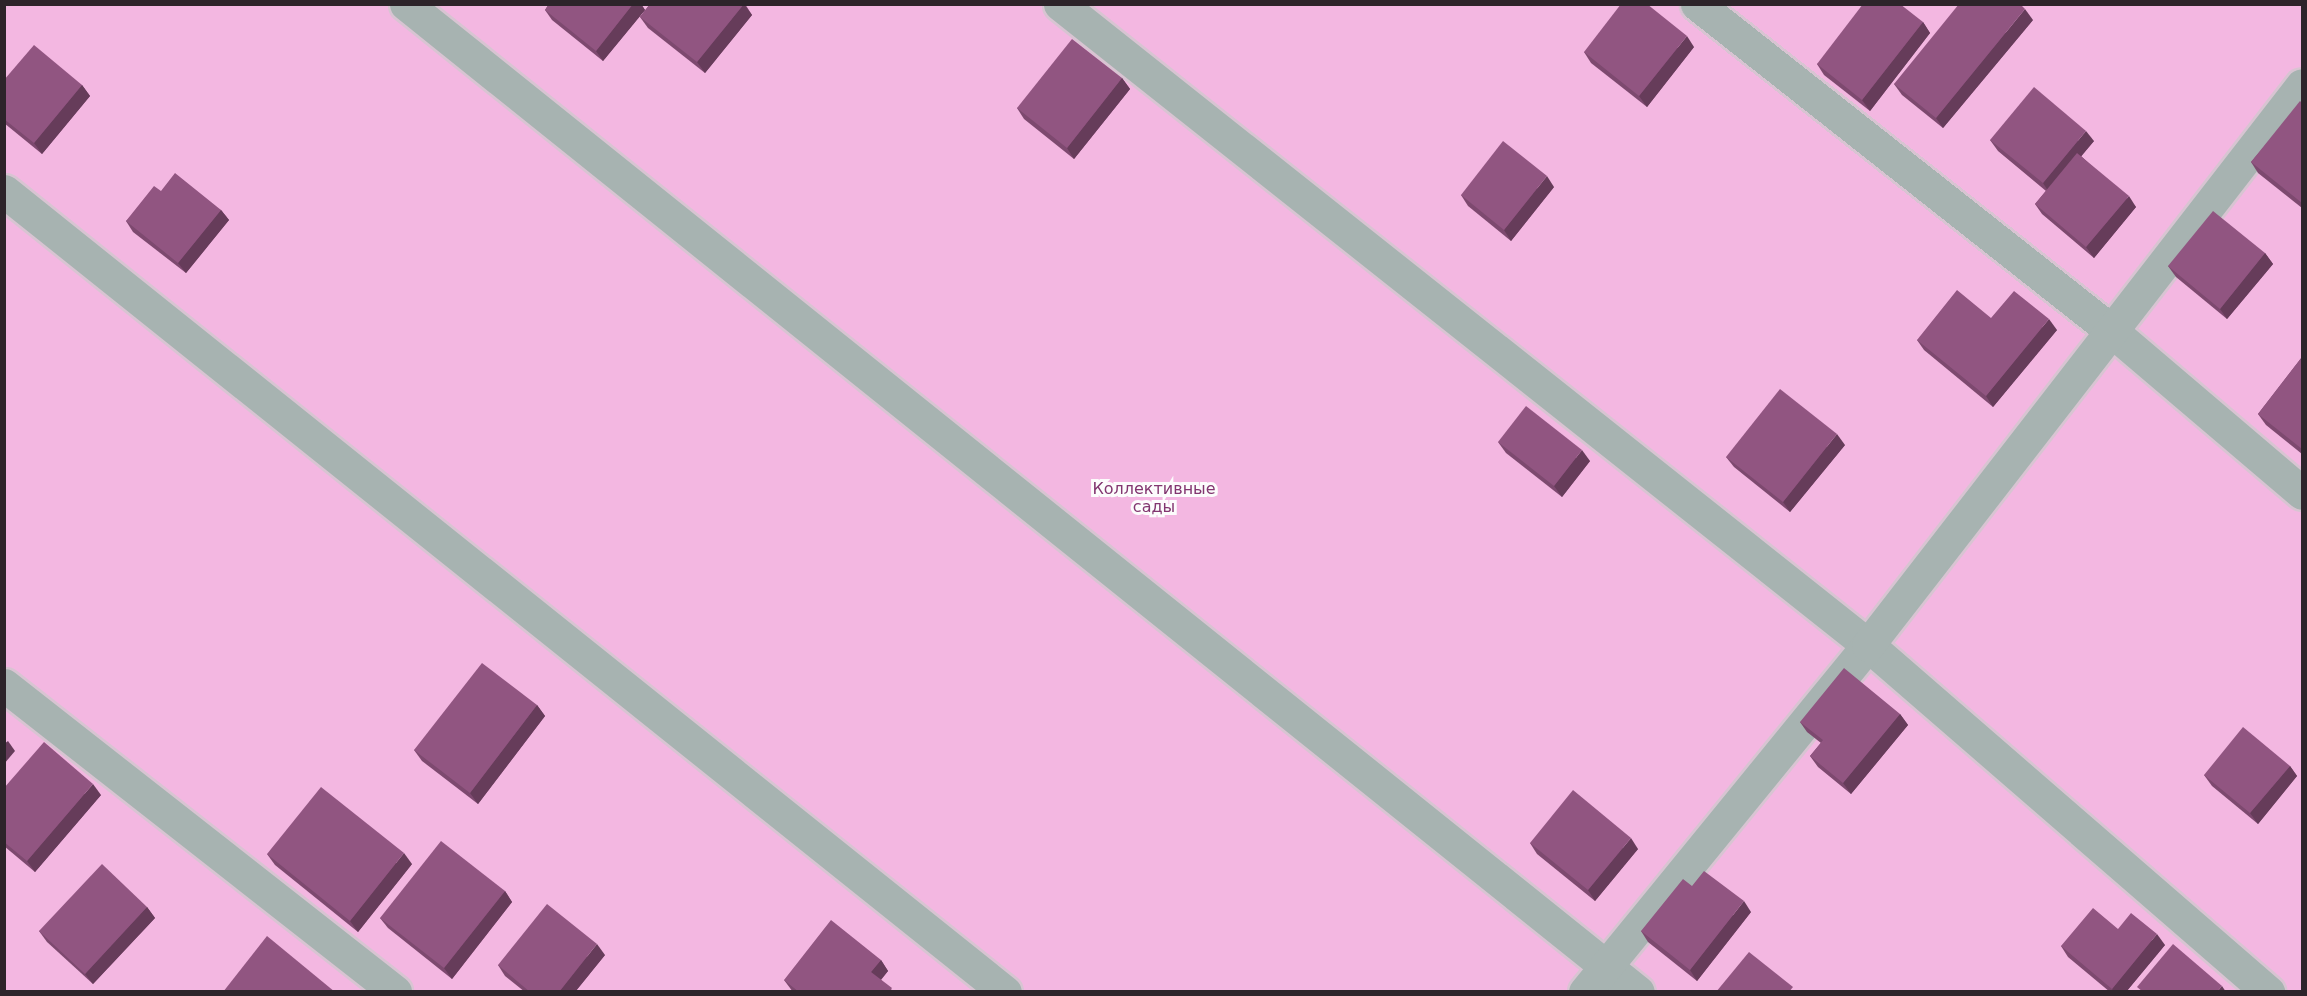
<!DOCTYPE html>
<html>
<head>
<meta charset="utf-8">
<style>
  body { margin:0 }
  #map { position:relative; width:2307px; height:996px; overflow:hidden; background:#fee7f7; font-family:"DejaVu Sans",sans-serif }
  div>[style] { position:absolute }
  .green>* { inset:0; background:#f3b7e1 }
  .roads { filter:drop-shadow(2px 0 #d8c4d2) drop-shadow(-2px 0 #d8c4d2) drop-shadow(0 2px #d8c4d2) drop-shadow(0 -2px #d8c4d2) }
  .minor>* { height:33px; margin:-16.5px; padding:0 16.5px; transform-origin:16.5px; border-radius:16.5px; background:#a7b3b1 }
  .wall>* { inset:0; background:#7d496f }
  .shaded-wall>* { inset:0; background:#663c5a }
  .building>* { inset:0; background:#915581 }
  span { translate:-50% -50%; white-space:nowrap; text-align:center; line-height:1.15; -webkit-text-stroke:6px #fcfcfc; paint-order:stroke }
  .park-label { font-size:16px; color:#823670 }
  .frame { position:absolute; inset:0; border:6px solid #2d242a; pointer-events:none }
</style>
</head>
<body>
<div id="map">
  <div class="green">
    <div style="clip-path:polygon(5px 5px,2302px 5px,2302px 991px,5px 991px)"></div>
  </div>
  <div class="roads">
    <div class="minor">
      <div style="left:406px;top:4px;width:1579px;rotate:38.73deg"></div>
      <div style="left:1060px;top:4px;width:1031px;rotate:38.43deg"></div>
      <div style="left:1868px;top:645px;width:530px;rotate:40.94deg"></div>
      <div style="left:1697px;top:4px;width:530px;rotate:38.25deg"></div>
      <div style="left:2113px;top:332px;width:248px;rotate:40.4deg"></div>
      <div style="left:4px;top:191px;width:1282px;rotate:38.67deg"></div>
      <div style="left:4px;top:685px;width:497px;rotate:38.1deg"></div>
      <div style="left:1585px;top:992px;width:448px;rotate:-50.8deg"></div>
      <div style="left:1868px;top:645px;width:708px;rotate:-52.22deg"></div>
    </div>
  </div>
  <div class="wall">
    <div style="clip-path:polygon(549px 4px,641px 4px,645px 10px,603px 61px,552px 20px,545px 10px)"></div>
    <div style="clip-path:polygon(650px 4px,745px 4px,752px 15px,705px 73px,648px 28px,640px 17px)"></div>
    <div style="clip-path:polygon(2033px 20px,1943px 128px,1902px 95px,1894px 84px)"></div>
    <div style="clip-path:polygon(1923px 22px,1930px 33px,1870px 111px,1824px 75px,1817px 64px)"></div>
    <div style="clip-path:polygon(1694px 47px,1647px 107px,1591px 63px,1584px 52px)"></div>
    <div style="clip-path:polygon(1122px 78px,1130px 89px,1074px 159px,1024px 119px,1017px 108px)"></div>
    <div style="clip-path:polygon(4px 80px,82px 85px,90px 96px,42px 154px,4px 123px)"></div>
    <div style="clip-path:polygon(2302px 103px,2302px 208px,2258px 173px,2251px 162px)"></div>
    <div style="clip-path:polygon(1990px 140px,2094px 141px,2081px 156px,2136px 207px,2094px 258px,2042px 214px,2035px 204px,2046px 191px,1998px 151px)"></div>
    <div style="clip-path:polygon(1554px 187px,1511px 241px,1468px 206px,1461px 195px)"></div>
    <div style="clip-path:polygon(161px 191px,221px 210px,229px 220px,186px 273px,133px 232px,126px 221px)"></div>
    <div style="clip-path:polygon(2265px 253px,2273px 264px,2227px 319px,2176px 277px,2168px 266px)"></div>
    <div style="clip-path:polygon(1991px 318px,2057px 330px,1993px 407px,1924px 350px,1917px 340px)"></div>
    <div style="clip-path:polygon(2302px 357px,2302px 454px,2266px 425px,2258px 414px)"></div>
    <div style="clip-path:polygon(1498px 442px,1590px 461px,1562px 497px,1506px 453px)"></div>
    <div style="clip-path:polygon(1845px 445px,1790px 512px,1734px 467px,1726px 457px)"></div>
    <div style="clip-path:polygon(537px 705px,545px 716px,478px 804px,422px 761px,414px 750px)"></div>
    <div style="clip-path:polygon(1900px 714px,1908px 725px,1851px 794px,1818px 767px,1810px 756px,1821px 743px,1807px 732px,1800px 722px)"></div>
    <div style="clip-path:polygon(2290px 766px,2297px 776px,2258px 824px,2212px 786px,2204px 775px)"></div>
    <div style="clip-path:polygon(4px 788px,101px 795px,35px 872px,4px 846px)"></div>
    <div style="clip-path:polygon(1530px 843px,1638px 849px,1595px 901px,1537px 854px)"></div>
    <div style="clip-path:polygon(267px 854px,412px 864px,358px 932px,275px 865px)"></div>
    <div style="clip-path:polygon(505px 891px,512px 902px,452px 979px,388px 928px,380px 918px)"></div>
    <div style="clip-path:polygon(147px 907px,155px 918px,93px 984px,47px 942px,39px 931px)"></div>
    <div style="clip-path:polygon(1751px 912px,1697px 981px,1648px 942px,1641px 931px)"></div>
    <div style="clip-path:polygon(2118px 929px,2165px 945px,2126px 992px,2110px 992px,2068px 957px,2061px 946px)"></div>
    <div style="clip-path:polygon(605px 955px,575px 992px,525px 992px,505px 976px,498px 965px)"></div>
    <div style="clip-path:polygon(881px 960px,888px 971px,881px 980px,894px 992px,793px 992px,784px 980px)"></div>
  </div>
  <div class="shaded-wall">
    <div style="clip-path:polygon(633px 4px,641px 4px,645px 10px,603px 61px,596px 51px)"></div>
    <div style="clip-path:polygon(744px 4px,752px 15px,705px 73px,697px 62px)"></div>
    <div style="clip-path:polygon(2025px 9px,2033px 20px,1943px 128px,1936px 118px)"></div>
    <div style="clip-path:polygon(1923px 22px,1930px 33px,1870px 111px,1862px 100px)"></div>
    <div style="clip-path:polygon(1687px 36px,1694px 47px,1647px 107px,1639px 96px)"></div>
    <div style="clip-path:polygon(1122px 78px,1130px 89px,1074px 159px,1067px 148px)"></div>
    <div style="clip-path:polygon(82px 85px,90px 96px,42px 154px,34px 143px)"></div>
    <div style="clip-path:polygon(2086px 131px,2094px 141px,2050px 194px,2043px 183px)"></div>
    <div style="clip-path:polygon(1547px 176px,1554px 187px,1511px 241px,1504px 230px)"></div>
    <div style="clip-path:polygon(2129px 196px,2136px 207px,2094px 258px,2086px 247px)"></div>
    <div style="clip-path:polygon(221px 210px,229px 220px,186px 273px,178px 263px)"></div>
    <div style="clip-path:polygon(2265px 253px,2273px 264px,2227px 319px,2220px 309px)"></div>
    <div style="clip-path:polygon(2049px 319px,2057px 330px,1993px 407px,1986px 396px)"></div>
    <div style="clip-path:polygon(1837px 434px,1845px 445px,1790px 512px,1783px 502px)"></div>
    <div style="clip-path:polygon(1582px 450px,1590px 461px,1562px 497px,1554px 486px)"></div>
    <div style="clip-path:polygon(537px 705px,545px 716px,478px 804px,470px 793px)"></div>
    <div style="clip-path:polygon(1900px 714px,1908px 725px,1851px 794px,1843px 783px)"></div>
    <div style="clip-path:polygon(8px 741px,15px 751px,4px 764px,4px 744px)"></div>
    <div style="clip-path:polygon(2290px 766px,2297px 776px,2258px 824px,2250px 813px)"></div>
    <div style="clip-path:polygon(93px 784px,101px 795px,35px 872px,27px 861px)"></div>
    <div style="clip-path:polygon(1631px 838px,1638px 849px,1595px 901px,1588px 890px)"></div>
    <div style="clip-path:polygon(404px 853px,412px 864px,358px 932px,350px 921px)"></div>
    <div style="clip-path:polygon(505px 891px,512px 902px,452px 979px,444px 968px)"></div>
    <div style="clip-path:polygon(1744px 901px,1751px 912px,1697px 981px,1690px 970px)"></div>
    <div style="clip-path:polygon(147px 907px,155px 918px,93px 984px,85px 974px)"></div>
    <div style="clip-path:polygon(2157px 934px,2165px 945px,2126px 992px,2114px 992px,2112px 989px)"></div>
    <div style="clip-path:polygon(597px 944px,605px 955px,575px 992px,559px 992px)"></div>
    <div style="clip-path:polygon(881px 960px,888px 971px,878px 983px,871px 972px)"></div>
    <div style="clip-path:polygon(2222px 986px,2226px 992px,2217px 992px)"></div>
  </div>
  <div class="building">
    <div style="clip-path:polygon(549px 4px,633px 4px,596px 51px,545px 10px)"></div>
    <div style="clip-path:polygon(650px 4px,744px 4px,697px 62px,640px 17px)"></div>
    <div style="clip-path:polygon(1621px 4px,1647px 4px,1687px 36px,1639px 96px,1584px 52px)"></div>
    <div style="clip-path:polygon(1863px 4px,1900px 4px,1923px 22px,1862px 100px,1817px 64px)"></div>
    <div style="clip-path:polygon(1959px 4px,2020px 4px,2025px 9px,1936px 118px,1894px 84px)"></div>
    <div style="clip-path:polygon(1072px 39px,1122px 78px,1067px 148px,1017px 108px)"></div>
    <div style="clip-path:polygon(34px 45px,82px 85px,34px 143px,4px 119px,4px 80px)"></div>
    <div style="clip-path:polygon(2034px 87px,2086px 131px,2043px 183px,1990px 140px)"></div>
    <div style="clip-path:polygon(2300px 101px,2302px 103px,2302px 203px,2251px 162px)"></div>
    <div style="clip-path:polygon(1503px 141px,1547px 176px,1504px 230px,1461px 195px)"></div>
    <div style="clip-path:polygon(2077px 153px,2129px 196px,2086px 247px,2035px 204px)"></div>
    <div style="clip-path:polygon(175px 173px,221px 210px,178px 263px,126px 221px,154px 186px,161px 191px)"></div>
    <div style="clip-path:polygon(2213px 211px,2265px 253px,2220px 309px,2168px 266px)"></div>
    <div style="clip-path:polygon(1957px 290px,1991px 318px,2014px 291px,2049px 319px,1986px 396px,1917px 340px)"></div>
    <div style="clip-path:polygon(2302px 357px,2302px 449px,2258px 414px)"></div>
    <div style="clip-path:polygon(1780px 389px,1837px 434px,1783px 502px,1726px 457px)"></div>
    <div style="clip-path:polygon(1526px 406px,1582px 450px,1554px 486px,1498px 442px)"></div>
    <div style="clip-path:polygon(482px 663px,537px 705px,470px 793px,414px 750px)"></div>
    <div style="clip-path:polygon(1844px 668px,1900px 714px,1843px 783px,1810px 756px,1823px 740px,1800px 722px)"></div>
    <div style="clip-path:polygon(2243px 727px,2290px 766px,2250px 813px,2204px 775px)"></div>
    <div style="clip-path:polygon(44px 742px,93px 784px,27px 861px,4px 842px,4px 788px)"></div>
    <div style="clip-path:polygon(321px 787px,404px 853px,350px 921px,267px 854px)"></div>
    <div style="clip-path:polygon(1573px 790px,1631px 838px,1588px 890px,1530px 843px)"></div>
    <div style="clip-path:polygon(441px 841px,505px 891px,444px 968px,380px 918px)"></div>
    <div style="clip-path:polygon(102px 864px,147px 907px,85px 974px,39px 931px)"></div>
    <div style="clip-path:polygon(1704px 871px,1744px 901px,1690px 970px,1641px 931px,1683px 879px,1692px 886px)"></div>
    <div style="clip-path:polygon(547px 904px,597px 944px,559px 992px,530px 992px,498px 965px)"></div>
    <div style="clip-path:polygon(2093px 908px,2118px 929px,2131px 913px,2157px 934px,2112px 989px,2061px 946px)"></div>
    <div style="clip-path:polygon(831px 920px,881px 960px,871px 972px,892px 988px,889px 992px,799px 992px,784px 980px)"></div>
    <div style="clip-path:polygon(267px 936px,335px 992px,223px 992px)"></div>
    <div style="clip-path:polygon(2173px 944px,2222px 986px,2217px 992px,2143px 992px,2137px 987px)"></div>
    <div style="clip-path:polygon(1749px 952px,1793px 987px,1789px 992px,1716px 992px)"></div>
  </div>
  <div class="park-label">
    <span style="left:1154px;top:498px">Коллективные<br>сады</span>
  </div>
  <div class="frame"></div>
</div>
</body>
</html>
